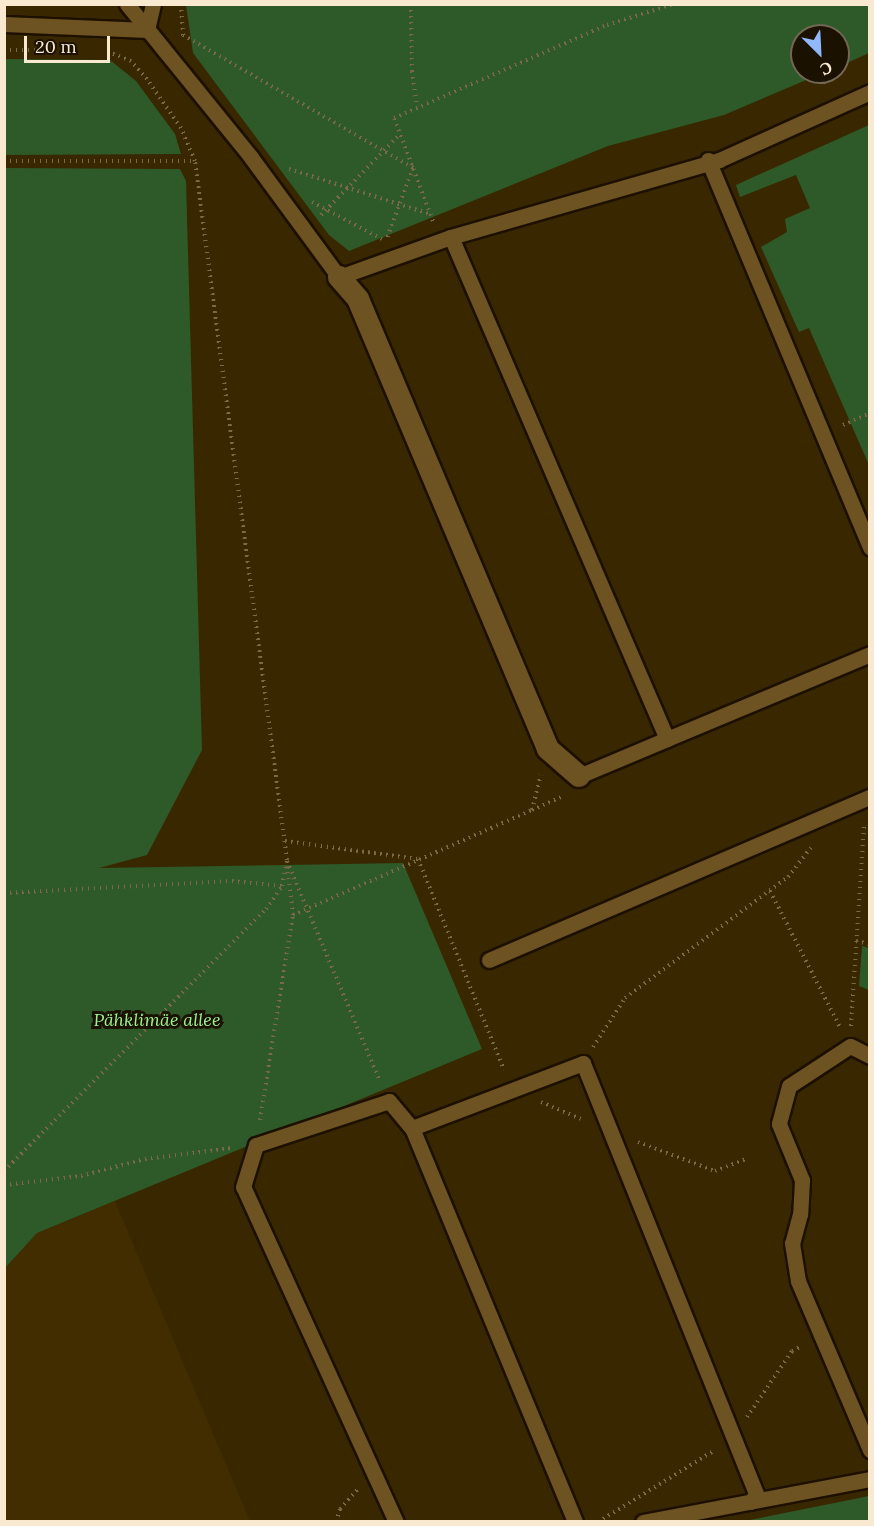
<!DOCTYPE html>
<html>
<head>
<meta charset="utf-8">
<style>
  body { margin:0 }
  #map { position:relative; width:874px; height:1526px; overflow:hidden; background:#392700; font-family:Lora,serif }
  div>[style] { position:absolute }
  .built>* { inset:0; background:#422d00 }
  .green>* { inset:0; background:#2e5928 }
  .path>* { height:4px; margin-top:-2px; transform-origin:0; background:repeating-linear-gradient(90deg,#7a6a47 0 1.5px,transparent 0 6px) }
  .roads { filter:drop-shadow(2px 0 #1d1000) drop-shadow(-2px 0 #1d1000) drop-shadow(0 2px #1d1000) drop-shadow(0 -2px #1d1000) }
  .service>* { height:15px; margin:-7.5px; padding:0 7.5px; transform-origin:7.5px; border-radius:7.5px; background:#6d5322 }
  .pedestrian>* { height:22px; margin:-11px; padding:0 11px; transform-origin:11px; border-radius:11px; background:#6d5322 }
  span { translate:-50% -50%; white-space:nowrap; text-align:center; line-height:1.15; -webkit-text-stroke:6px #1b1100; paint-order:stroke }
  .park-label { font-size:18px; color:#9af48e; font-style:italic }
  .frame { position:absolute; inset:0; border:6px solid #f8e9d0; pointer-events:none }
  .north { position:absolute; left:790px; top:24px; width:60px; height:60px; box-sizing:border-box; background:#1b1100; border:2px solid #736753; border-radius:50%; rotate:156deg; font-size:16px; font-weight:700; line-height:24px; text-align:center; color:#f8e9d0 }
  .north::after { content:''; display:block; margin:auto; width:21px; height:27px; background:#91b8fd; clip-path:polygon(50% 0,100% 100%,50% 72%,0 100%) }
  .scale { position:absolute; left:24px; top:36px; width:86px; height:27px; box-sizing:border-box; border:3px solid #f8e9d0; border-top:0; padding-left:8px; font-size:18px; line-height:21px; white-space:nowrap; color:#f8e9d0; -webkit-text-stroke:4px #1b1100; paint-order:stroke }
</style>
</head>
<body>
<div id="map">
  <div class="built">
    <div style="clip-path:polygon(115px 1201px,250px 1521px,5px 1521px,4px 1268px,37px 1233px)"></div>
  </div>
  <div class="green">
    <div style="clip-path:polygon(186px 5px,869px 5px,869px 53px,838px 67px,838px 36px,802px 36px,802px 72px,825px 72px,724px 115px,608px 146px,349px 251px,329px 235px,193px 53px)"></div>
    <div style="clip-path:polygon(5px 59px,110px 60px,136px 81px,175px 134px,181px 154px,5px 155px)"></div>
    <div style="clip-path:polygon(869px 125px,869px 465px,809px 328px,799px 332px,761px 247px,787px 232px,785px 219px,810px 208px,796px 175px,740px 197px,736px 185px)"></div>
    <div style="clip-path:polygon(5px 168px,180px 169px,186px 181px,202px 750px,147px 855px,99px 868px,403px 863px,482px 1049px,37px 1233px,5px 1268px)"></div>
    <div style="clip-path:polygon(862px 946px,869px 948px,869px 990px,859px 986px)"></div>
    <div style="clip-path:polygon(869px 1496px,869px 1521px,745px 1521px)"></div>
  </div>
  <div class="path">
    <div style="left:181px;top:4px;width:32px;rotate:86deg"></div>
    <div style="left:411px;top:4px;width:67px;rotate:89.1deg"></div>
    <div style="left:412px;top:71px;width:36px;rotate:82deg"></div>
    <div style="left:183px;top:35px;width:266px;rotate:30deg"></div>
    <div style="left:413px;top:168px;width:75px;rotate:110.4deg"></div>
    <div style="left:4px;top:50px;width:34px"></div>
    <div style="left:4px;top:161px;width:191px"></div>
    <div style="left:289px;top:169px;width:148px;rotate:17.7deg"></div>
    <div style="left:312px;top:202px;width:79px;rotate:27.9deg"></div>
    <div style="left:321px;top:215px;width:113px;rotate:-45.7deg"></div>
    <div style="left:433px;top:221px;width:110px;rotate:-110.7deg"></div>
    <div style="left:394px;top:118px;width:232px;rotate:-23.6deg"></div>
    <div style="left:607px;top:25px;width:70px;rotate:-17.4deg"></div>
    <div style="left:843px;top:425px;width:30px;rotate:-24deg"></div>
    <div style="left:532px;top:810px;width:35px;rotate:-24deg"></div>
    <div style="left:285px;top:841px;width:134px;rotate:7.7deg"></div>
    <div style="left:418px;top:859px;width:228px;rotate:67.8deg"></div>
    <div style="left:287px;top:861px;width:239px;rotate:67.1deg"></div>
    <div style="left:770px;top:891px;width:155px;rotate:62.8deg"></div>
    <div style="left:4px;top:893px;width:228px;rotate:-3deg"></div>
    <div style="left:232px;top:881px;width:50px;rotate:5.7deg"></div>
    <div style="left:293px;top:915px;width:261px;rotate:-23.7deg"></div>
    <div style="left:532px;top:810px;width:36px;rotate:-76deg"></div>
    <div style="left:856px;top:941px;width:14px;rotate:12deg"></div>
    <div style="left:851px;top:1026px;width:202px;rotate:-86.3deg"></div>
    <div style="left:593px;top:1047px;width:59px;rotate:-56.9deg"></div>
    <div style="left:625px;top:998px;width:203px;rotate:-36.6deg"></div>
    <div style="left:788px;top:877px;width:37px;rotate:-52deg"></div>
    <div style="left:541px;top:1102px;width:43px;rotate:23deg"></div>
    <div style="left:260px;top:1120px;width:208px;rotate:-80.9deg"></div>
    <div style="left:293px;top:915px;width:49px;rotate:-97deg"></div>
    <div style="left:638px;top:1142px;width:82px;rotate:20.6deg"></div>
    <div style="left:715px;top:1171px;width:33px;rotate:-21deg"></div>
    <div style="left:4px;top:1171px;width:371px;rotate:-45deg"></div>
    <div style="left:266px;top:909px;width:28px;rotate:-55deg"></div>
    <div style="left:282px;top:886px;width:26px;rotate:-79deg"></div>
    <div style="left:287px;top:860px;width:705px;rotate:-97.5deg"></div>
    <div style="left:195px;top:161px;width:36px;rotate:-113deg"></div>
    <div style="left:181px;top:128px;width:60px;rotate:-124.8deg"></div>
    <div style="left:147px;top:79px;width:24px;rotate:-132deg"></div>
    <div style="left:131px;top:61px;width:22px;rotate:-158deg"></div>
    <div style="left:4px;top:1185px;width:78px;rotate:-6.7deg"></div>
    <div style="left:81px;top:1176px;width:66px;rotate:-14.9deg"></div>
    <div style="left:145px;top:1159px;width:88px;rotate:-7.2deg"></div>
    <div style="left:747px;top:1417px;width:80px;rotate:-55.7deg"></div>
    <div style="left:792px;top:1351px;width:11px;rotate:-27deg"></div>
    <div style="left:336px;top:1522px;width:14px;rotate:-73deg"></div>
    <div style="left:340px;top:1509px;width:28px;rotate:-48deg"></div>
    <div style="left:598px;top:1522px;width:137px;rotate:-31.6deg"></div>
  </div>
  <div class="roads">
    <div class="service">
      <div style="left:127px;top:4px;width:196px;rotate:51deg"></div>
      <div style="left:250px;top:156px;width:150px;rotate:53.7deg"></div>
      <div style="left:339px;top:277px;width:119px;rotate:-19.7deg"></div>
      <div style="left:451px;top:237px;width:279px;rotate:-16deg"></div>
      <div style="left:719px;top:160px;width:166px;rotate:-24.2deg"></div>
      <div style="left:4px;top:24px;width:143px;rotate:2.4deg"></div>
      <div style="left:147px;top:30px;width:27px;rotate:-77deg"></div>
      <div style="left:708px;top:160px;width:420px;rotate:67.3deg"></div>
      <div style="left:451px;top:237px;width:546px;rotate:66.72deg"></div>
      <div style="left:667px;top:739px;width:220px;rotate:-22.7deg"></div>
      <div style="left:579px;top:776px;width:95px;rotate:-22.8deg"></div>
      <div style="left:489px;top:960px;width:414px;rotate:-23.2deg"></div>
      <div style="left:870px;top:1056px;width:22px;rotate:-153deg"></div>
      <div style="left:850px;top:1046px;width:73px;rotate:146.7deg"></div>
      <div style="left:789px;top:1086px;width:39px;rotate:105deg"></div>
      <div style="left:779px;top:1124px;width:61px;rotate:67.7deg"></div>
      <div style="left:802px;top:1180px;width:34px;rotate:93deg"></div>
      <div style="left:800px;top:1214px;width:30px;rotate:105deg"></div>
      <div style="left:792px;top:1243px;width:38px;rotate:81deg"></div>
      <div style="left:798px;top:1281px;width:184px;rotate:66.9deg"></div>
      <div style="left:412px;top:1128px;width:426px;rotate:67.5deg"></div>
      <div style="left:396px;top:1522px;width:368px;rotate:-114.5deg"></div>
      <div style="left:243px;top:1187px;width:44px;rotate:-72.8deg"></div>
      <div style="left:256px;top:1145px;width:140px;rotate:-18.3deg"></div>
      <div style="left:389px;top:1101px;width:35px;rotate:50deg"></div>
      <div style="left:412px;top:1128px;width:183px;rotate:-20.8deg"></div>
      <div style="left:583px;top:1063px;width:464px;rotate:68.1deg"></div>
      <div style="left:756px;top:1494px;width:9px;rotate:122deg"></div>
      <div style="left:643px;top:1522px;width:231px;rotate:-10.7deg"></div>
    </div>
    <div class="pedestrian">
      <div style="left:339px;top:277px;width:29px;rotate:49deg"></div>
      <div style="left:358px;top:299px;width:488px;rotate:67.1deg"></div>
      <div style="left:548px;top:749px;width:41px;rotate:41.1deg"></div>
    </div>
  </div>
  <div class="park-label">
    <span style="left:157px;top:1020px">Pähklimäe allee</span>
  </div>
  <div class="frame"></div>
  <div class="north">С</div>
  <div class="scale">20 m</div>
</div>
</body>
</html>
